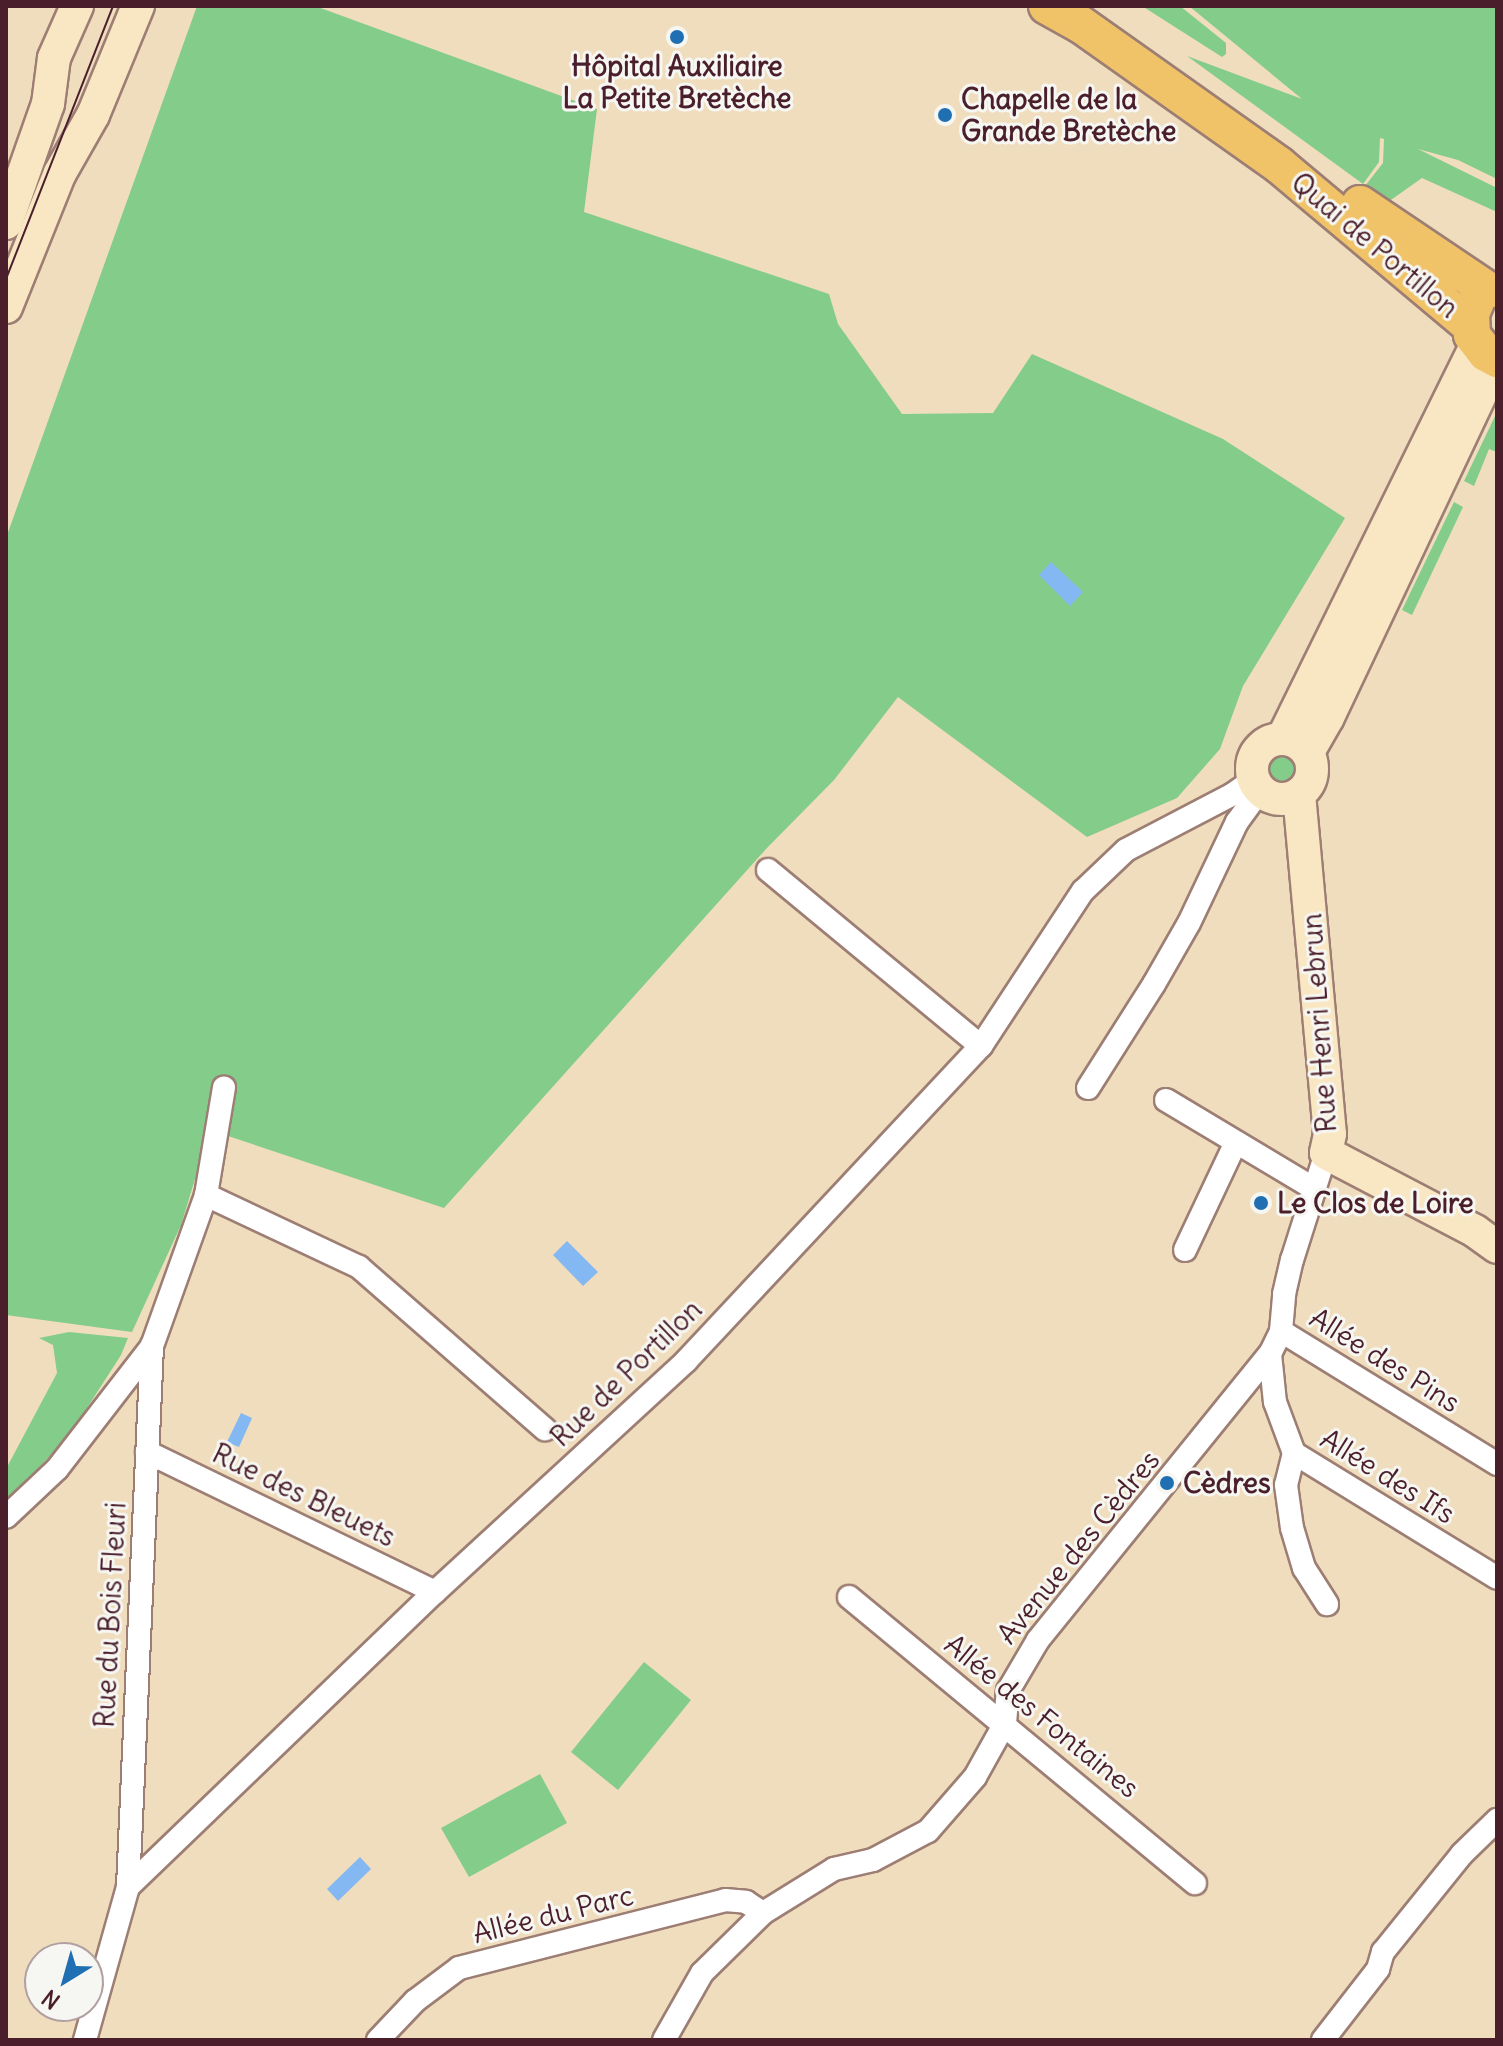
<!DOCTYPE html>
<html>
<head>
<meta charset="utf-8">
<style>
  body { margin:0 }
  #map { position:relative; width:1503px; height:2046px; overflow:hidden; background:#f0ddbd; font-family:Delius,sans-serif }
  div>[style] { position:absolute }
  .green>* { inset:0; background:#83cc89 }
  .round { border-radius:50% }
  .water>* { inset:0; background:#83b8f2 }
  .roads { filter:drop-shadow(2px 0 #9d7e74) drop-shadow(-2px 0 #9d7e74) drop-shadow(0 2px #9d7e74) drop-shadow(0 -2px #9d7e74) }
  .street>* { height:22px; margin:-11px; padding:0 11px; transform-origin:11px; border-radius:11px; background:#fff }
  .secondary>* { height:32px; margin:-16px; padding:0 16px; transform-origin:16px; border-radius:16px; background:#f9e7c3 }
  .secondary>.ring { margin:-16px; padding:0; box-sizing:content-box; background:none; border:32px solid #f9e7c3; border-radius:50% }
  .primary>* { height:36px; margin:-18px; padding:0 18px; transform-origin:18px; border-radius:18px; background:#f1c369 }
  .tram>* { height:2px; margin:-1px; padding:0 1px; transform-origin:1px; border-radius:1px; background:#4a1f2b }
  .dots>* { width:22px; height:22px; translate:-50% -50%; box-sizing:border-box; border:4px solid #f6f6f2; border-radius:50% }
  span { translate:-50% -50%; white-space:nowrap; text-align:center; line-height:1.15; -webkit-text-stroke:6px #f6f6f2; paint-order:stroke }
  .poi-label { font-size:28px; color:#4a1f2b; font-weight:700 }
  .left { translate:0 -50%; text-align:left }
  .street-label { font-size:28px; color:#4a1f2b }
  .frame { position:absolute; inset:0; border:8px solid #4a1f2b; pointer-events:none }
  .north { position:absolute; left:24px; top:1942px; width:80px; height:80px; box-sizing:border-box; background:#f6f6f2; border:2px solid #b1a0a2; border-radius:50%; rotate:217deg; font-size:22px; font-weight:700; line-height:32px; text-align:center; color:#4a1f2b }
  .north::after { content:''; display:block; margin:auto; width:28px; height:36px; background:#1f6fb2; clip-path:polygon(50% 0,100% 100%,50% 72%,0 100%) }
</style>
</head>
<body>
<div id="map">
  <div class="green">
    <div style="clip-path:polygon(197px 6px,315px 6px,597px 109px,584px 212px,829px 294px,838px 324px,902px 414px,993px 413px,1032px 354px,1223px 439px,1345px 518px,1243px 686px,1220px 749px,1177px 798px,1087px 837px,898px 697px,834px 780px,766px 849px,444px 1208px,210px 1130px,181px 1225px,132px 1332px,6px 1315px,6px 538px)"></div>
    <div style="clip-path:polygon(1142px 6px,1180px 6px,1226px 43px,1226px 54px,1222px 57px)"></div>
    <div style="clip-path:polygon(1189px 6px,1497px 6px,1497px 179px,1458px 160px,1418px 149px,1497px 188px,1497px 212px,1422px 178px,1388px 202px,1365px 186px,1383px 163px,1384px 139px,1380px 138px,1379px 162px,1363px 184px,1187px 56px,1302px 99px)"></div>
    <div style="clip-path:polygon(1497px 412px,1497px 452px,1489px 449px,1474px 486px,1464px 481px)"></div>
    <div style="clip-path:polygon(1454px 502px,1463px 507px,1412px 615px,1402px 610px)"></div>
    <div class="round" style="left:1261px;top:748px;width:42px;height:42px"></div>
    <div style="clip-path:polygon(69px 1332px,128px 1338px,121px 1355px,69px 1436px,6px 1502px,6px 1469px,57px 1373px,53px 1345px,39px 1338px)"></div>
    <div style="clip-path:polygon(644px 1662px,691px 1700px,618px 1790px,571px 1752px)"></div>
    <div style="clip-path:polygon(540px 1774px,567px 1823px,469px 1877px,441px 1828px)"></div>
  </div>
  <div class="water">
    <div style="clip-path:polygon(1051px 562px,1083px 592px,1070px 606px,1039px 575px)"></div>
    <div style="clip-path:polygon(567px 1241px,598px 1272px,583px 1286px,553px 1255px)"></div>
    <div style="clip-path:polygon(241px 1413px,252px 1418px,239px 1447px,227px 1442px)"></div>
    <div style="clip-path:polygon(360px 1857px,371px 1869px,338px 1901px,327px 1889px)"></div>
  </div>
  <div class="roads">
    <div class="street">
      <div style="left:768px;top:870px;width:276px;rotate:39.6deg"></div>
      <div style="left:1088px;top:1088px;width:123px;rotate:-57.6deg"></div>
      <div style="left:1154px;top:984px;width:70px;rotate:-60.2deg"></div>
      <div style="left:1189px;top:923px;width:112px;rotate:-64.6deg"></div>
      <div style="left:1237px;top:822px;width:39px;rotate:-54deg"></div>
      <div style="left:1166px;top:1100px;width:174px;rotate:30.9deg"></div>
      <div style="left:206px;top:1195px;width:169px;rotate:25.2deg"></div>
      <div style="left:359px;top:1267px;width:247px;rotate:41.1deg"></div>
      <div style="left:1185px;top:1250px;width:119px;rotate:-64.7deg"></div>
      <div style="left:1281px;top:1331px;width:254px;rotate:31.6deg"></div>
      <div style="left:1270px;top:1354px;width:48px;rotate:84.1deg"></div>
      <div style="left:1275px;top:1402px;width:54px;rotate:69.6deg"></div>
      <div style="left:1294px;top:1453px;width:238px;rotate:31.6deg"></div>
      <div style="left:147px;top:1452px;width:320px;rotate:25.9deg"></div>
      <div style="left:1294px;top:1453px;width:33px;rotate:104deg"></div>
      <div style="left:1286px;top:1485px;width:43px;rotate:82.1deg"></div>
      <div style="left:1292px;top:1528px;width:42px;rotate:73.3deg"></div>
      <div style="left:1304px;top:1568px;width:43px;rotate:57.4deg"></div>
      <div style="left:6px;top:1517px;width:70px;rotate:-43.3deg"></div>
      <div style="left:57px;top:1469px;width:155px;rotate:-52.3deg"></div>
      <div style="left:152px;top:1346px;width:160px;rotate:-70.3deg"></div>
      <div style="left:206px;top:1195px;width:109px;rotate:-80.5deg"></div>
      <div style="left:849px;top:1597px;width:449px;rotate:39.6deg"></div>
      <div style="left:128px;top:1887px;width:542px;rotate:-87.46deg"></div>
      <div style="left:85px;top:2040px;width:159px;rotate:-74.3deg"></div>
      <div style="left:128px;top:1887px;width:426px;rotate:-43.9deg"></div>
      <div style="left:435px;top:1592px;width:341px;rotate:-42.6deg"></div>
      <div style="left:686px;top:1361px;width:432px;rotate:-46.9deg"></div>
      <div style="left:981px;top:1046px;width:186px;rotate:-56.7deg"></div>
      <div style="left:1083px;top:891px;width:59px;rotate:-43.6deg"></div>
      <div style="left:1126px;top:850px;width:121px;rotate:-27.6deg"></div>
      <div style="left:1233px;top:794px;width:24px;rotate:-35deg"></div>
      <div style="left:378px;top:2040px;width:54px;rotate:-46.5deg"></div>
      <div style="left:415px;top:2001px;width:55px;rotate:-36.9deg"></div>
      <div style="left:459px;top:1968px;width:275px;rotate:-14.3deg"></div>
      <div style="left:725px;top:1900px;width:21px;rotate:5deg"></div>
      <div style="left:746px;top:1902px;width:20px;rotate:33deg"></div>
      <div style="left:664px;top:2040px;width:77px;rotate:-60.4deg"></div>
      <div style="left:702px;top:1973px;width:86px;rotate:-44.5deg"></div>
      <div style="left:763px;top:1913px;width:84px;rotate:-31.8deg"></div>
      <div style="left:834px;top:1869px;width:40px;rotate:-13deg"></div>
      <div style="left:873px;top:1860px;width:62px;rotate:-27.8deg"></div>
      <div style="left:928px;top:1831px;width:72px;rotate:-49deg"></div>
      <div style="left:975px;top:1777px;width:62px;rotate:-60.9deg"></div>
      <div style="left:1005px;top:1723px;width:32px;rotate:-85deg"></div>
      <div style="left:1008px;top:1691px;width:59px;rotate:-59.5deg"></div>
      <div style="left:1038px;top:1640px;width:368px;rotate:-51deg"></div>
      <div style="left:1270px;top:1354px;width:25px;rotate:-64deg"></div>
      <div style="left:1281px;top:1331px;width:37px;rotate:-85deg"></div>
      <div style="left:1284px;top:1294px;width:35px;rotate:-77deg"></div>
      <div style="left:1292px;top:1260px;width:112px;rotate:-72.4deg"></div>
      <div style="left:1323px;top:2040px;width:90px;rotate:-52.2deg"></div>
      <div style="left:1378px;top:1969px;width:18px;rotate:-74deg"></div>
      <div style="left:1383px;top:1952px;width:126px;rotate:-51.1deg"></div>
      <div style="left:1462px;top:1854px;width:49px;rotate:-44.2deg"></div>
    </div>
    <div class="secondary">
      <div style="left:6px;top:223px;width:126px;rotate:-70.6deg"></div>
      <div style="left:48px;top:104px;width:46px;rotate:-82.6deg"></div>
      <div style="left:54px;top:58px;width:57px;rotate:-66.1deg"></div>
      <div style="left:6px;top:307px;width:144px;rotate:-68.1deg"></div>
      <div style="left:60px;top:173px;width:67px;rotate:-60.4deg"></div>
      <div style="left:93px;top:115px;width:118px;rotate:-67.6deg"></div>
      <div style="left:1283px;top:738px;width:439px;rotate:-63.8deg"></div>
      <div class="ring" style="left:1252px;top:739px;width:28px;height:28px"></div>
      <div style="left:1308px;top:752px;width:40px;rotate:-60.3deg"></div>
      <div style="left:1328px;top:717px;width:395px;rotate:-64.7deg"></div>
      <div style="left:1299px;top:794px;width:341px;rotate:84.8deg"></div>
      <div style="left:1330px;top:1134px;width:19px;rotate:102deg"></div>
      <div style="left:1326px;top:1153px;width:168px;rotate:27.6deg"></div>
      <div style="left:1475px;top:1231px;width:27px;rotate:36deg"></div>
    </div>
    <div class="primary">
      <div style="left:1047px;top:6px;width:38px;rotate:29deg"></div>
      <div style="left:1080px;top:24px;width:244px;rotate:35.3deg"></div>
      <div style="left:1279px;top:165px;width:249px;rotate:40deg"></div>
      <div style="left:1360px;top:204px;width:154px;rotate:33.9deg"></div>
      <div style="left:1476px;top:302px;width:13px;rotate:113deg"></div>
      <div style="left:1471px;top:314px;width:21px;rotate:87deg"></div>
      <div style="left:1472px;top:335px;width:23px;rotate:52deg"></div>
      <div style="left:1486px;top:353px;width:13px;rotate:29deg"></div>
    </div>
  </div>
  <div class="tram">
    <div style="left:6px;top:279px;width:293px;rotate:-68.6deg"></div>
  </div>
  <div class="dots">
    <div style="left:677px;top:37px;background:#1f6fb2"></div>
    <div style="left:945px;top:115px;background:#1f6fb2"></div>
    <div style="left:1261px;top:1203px;background:#1f6fb2"></div>
    <div style="left:1167px;top:1483px;background:#1f6fb2"></div>
  </div>
  <div class="poi-label">
    <span style="left:677px;top:82px">Hôpital Auxiliaire<br>La Petite Bretèche</span>
    <span class="left" style="left:961px;top:115px">Chapelle de la<br>Grande Bretèche</span>
    <span class="left" style="left:1277px;top:1203px">Le Clos de Loire</span>
    <span class="left" style="left:1183px;top:1483px">Cèdres</span>
  </div>
  <div class="street-label">
    <span style="left:1375px;top:245px;rotate:40deg">Quai de Portillon</span>
    <span style="left:1319px;top:1023px;rotate:-94deg">Rue Henri Lebrun</span>
    <span style="left:1385px;top:1360px;rotate:32deg">Allée des Pins</span>
    <span style="left:626px;top:1373px;rotate:-44deg">Rue de Portillon</span>
    <span style="left:1388px;top:1476px;rotate:32deg">Allée des Ifs</span>
    <span style="left:304px;top:1495px;rotate:26deg">Rue des Bleuets</span>
    <span style="left:1078px;top:1547px;rotate:-51deg">Avenue des Cèdres</span>
    <span style="left:110px;top:1615px;rotate:-87deg">Rue du Bois Fleuri</span>
    <span style="left:1042px;top:1716px;rotate:39deg">Allée des Fontaines</span>
    <span style="left:553px;top:1914px;rotate:-14deg">Allée du Parc</span>
  </div>
  <div class="frame"></div>
  <div class="north">N</div>
</div>
</body>
</html>
